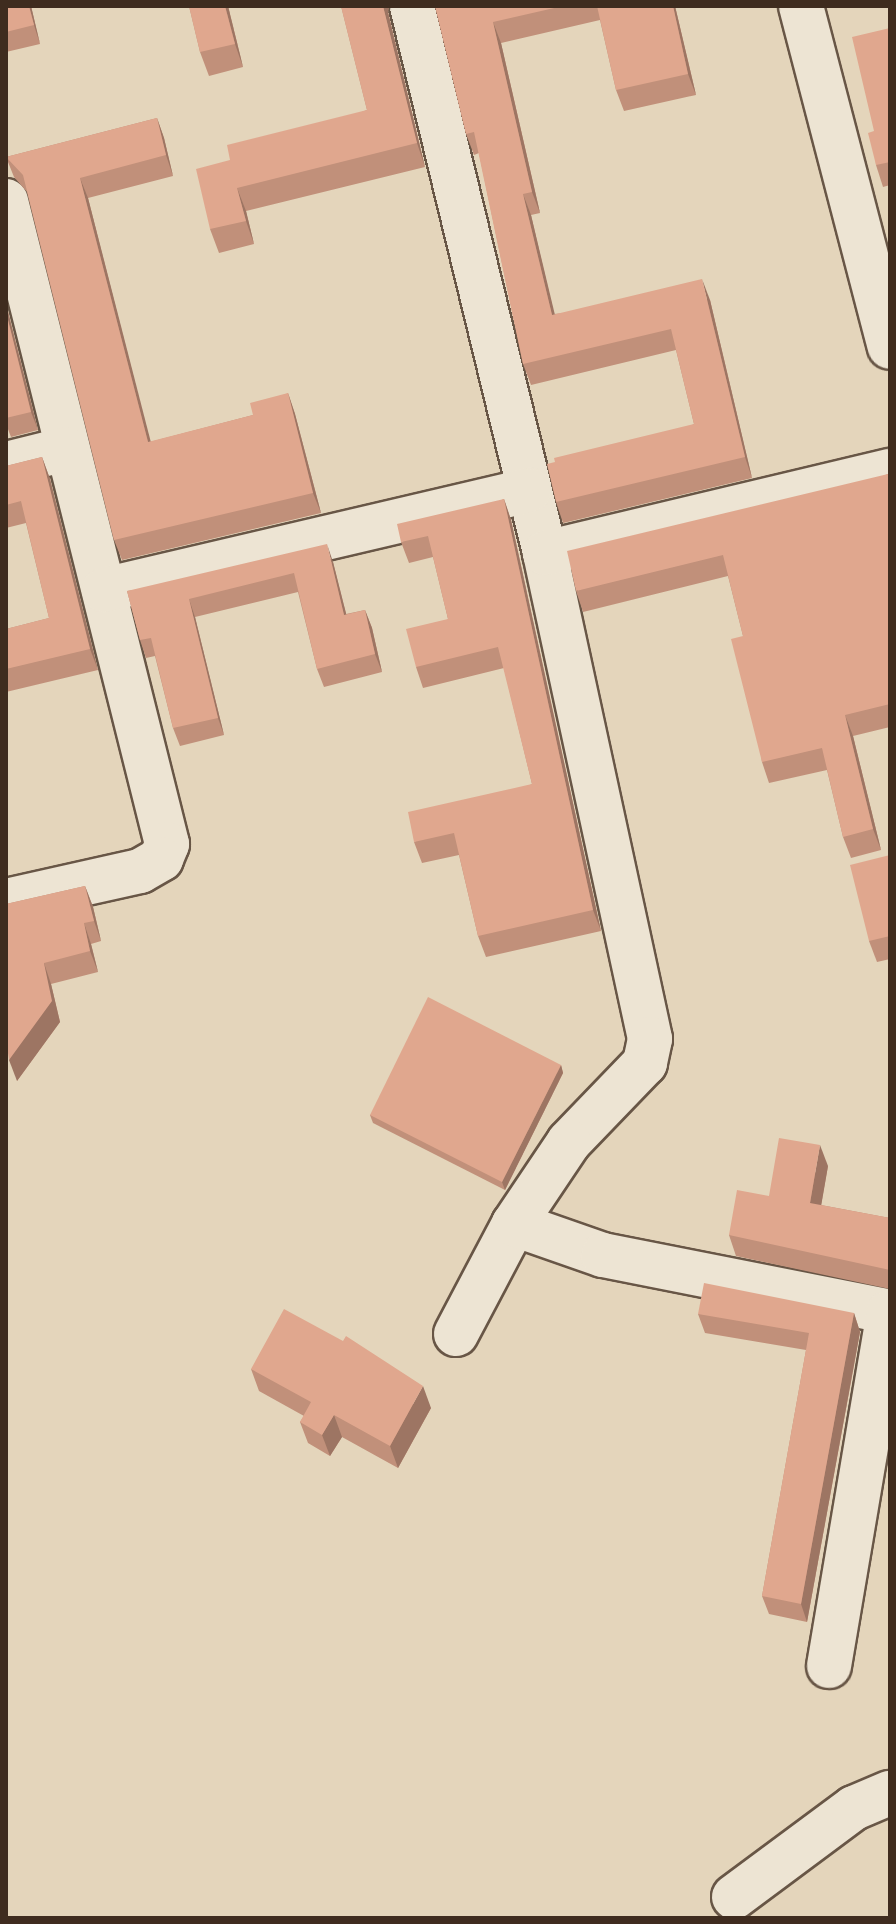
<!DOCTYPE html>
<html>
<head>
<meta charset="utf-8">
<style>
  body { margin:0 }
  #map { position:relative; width:896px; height:1924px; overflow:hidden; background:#e4d5bb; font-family:"IM FELL English",serif }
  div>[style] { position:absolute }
  .roads { filter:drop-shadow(2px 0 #685646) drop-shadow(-2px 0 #685646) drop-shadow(0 2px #685646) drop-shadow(0 -2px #685646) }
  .minor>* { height:44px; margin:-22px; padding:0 22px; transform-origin:22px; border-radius:22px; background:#ede4d3 }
  .wall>* { inset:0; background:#c1907a }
  .shaded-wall>* { inset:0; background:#9d7563 }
  .building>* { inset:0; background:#e0a78e }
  span { translate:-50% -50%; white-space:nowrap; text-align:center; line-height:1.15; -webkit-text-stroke:8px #ede4d3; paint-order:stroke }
  .frame { position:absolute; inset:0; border:8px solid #3f2c1f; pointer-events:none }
</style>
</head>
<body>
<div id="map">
  <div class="roads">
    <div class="minor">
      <div style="left:412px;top:6px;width:563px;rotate:76.33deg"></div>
      <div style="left:545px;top:553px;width:497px;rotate:77.8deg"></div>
      <div style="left:650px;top:1039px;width:25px;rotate:102deg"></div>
      <div style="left:645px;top:1063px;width:110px;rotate:133.9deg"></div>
      <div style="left:569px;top:1142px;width:99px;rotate:123.9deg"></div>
      <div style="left:801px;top:6px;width:352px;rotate:75.4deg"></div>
      <div style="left:6px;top:201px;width:663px;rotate:75.94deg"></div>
      <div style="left:167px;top:844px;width:16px;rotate:112deg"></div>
      <div style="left:161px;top:859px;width:24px;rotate:150deg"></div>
      <div style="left:140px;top:871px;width:137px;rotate:167.4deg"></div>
      <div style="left:6px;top:464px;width:62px;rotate:-14deg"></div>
      <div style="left:545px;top:553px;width:355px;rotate:-13.4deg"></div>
      <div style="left:104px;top:590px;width:437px;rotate:-13.2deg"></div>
      <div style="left:456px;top:1334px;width:124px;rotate:-62.2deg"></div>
      <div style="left:514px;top:1224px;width:94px;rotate:19.2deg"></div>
      <div style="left:603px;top:1255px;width:293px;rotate:11.2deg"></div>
      <div style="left:829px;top:1666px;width:359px;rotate:-80.4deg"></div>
      <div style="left:734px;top:1897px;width:149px;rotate:-36.6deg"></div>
      <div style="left:854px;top:1808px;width:39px;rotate:-23deg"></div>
    </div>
  </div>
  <div class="wall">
    <div style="clip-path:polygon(6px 6px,31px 6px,40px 44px,6px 52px)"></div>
    <div style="clip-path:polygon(189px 6px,228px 6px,243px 67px,209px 76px,200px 52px)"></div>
    <div style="clip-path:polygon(341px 6px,389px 6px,388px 12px,425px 167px,246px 211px,254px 244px,219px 253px,210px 229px,230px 160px,367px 110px)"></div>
    <div style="clip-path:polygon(435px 6px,675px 6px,696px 95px,624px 111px,616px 90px,600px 20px,501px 43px,540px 213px,531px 215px,554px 314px,710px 300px,752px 478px,563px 523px,556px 502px,694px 424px,676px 350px,531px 385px,523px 364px,479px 153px,474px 155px,466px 134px)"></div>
    <div style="clip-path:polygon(890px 28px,890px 185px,883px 187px,876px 165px,874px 131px)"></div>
    <div style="clip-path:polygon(157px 118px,164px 138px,173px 176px,88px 198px,150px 442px,253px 415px,288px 393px,295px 414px,321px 513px,122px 560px,114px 540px,27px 192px,14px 177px,6px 157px)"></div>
    <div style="clip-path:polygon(6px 304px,38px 430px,11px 437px,6px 424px)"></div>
    <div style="clip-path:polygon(42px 457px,50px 479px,98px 670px,6px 692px,6px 629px,49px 618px,26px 523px,6px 528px,6px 466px)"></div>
    <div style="clip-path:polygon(888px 474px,890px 481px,890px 727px,853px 736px,881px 850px,851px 858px,843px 837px,827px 770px,769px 783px,762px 762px,743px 636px,728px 576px,583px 612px,576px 591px)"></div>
    <div style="clip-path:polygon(504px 499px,511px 520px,601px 931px,486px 957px,478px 936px,459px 855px,422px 863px,414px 842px,532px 784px,504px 668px,423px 688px,416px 667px,448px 619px,433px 557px,409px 563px,401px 542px)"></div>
    <div style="clip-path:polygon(333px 562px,346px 614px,365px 610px,372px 628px,382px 672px,324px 687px,317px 669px,298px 592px,195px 617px,224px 735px,180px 746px,173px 728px,155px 656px,146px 658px,140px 640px,127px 591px)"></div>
    <div style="clip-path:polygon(890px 855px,890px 959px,877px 962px,869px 941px)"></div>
    <div style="clip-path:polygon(85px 886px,93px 907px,101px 941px,91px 944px,98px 972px,51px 984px,60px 1022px,17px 1081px,6px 904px)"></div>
    <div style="clip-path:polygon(561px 1065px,563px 1073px,505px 1190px,373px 1123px,370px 1115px)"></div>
    <div style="clip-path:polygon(828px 1166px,821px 1205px,890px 1218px,890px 1289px,736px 1256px,729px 1235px,769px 1196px)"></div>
    <div style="clip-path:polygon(854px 1313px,860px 1332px,807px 1622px,769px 1614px,762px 1596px,806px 1350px,705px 1333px,698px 1314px)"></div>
    <div style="clip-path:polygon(251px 1369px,431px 1408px,398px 1468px,342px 1437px,330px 1456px,308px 1443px,300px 1422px,304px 1416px,259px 1391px)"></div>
  </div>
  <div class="shaded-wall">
    <div style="clip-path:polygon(29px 6px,31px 6px,40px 44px,34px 25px)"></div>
    <div style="clip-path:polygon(225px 6px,228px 6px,243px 67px,235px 44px)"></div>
    <div style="clip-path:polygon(383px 6px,389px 6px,388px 12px,425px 167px,417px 143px)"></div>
    <div style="clip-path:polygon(673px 6px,675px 6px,696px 95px,688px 74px)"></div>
    <div style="clip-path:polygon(493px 22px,501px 43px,540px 213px,532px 192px)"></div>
    <div style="clip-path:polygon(157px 118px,164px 138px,173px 176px,166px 155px)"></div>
    <div style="clip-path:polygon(80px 178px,88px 198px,156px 462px,148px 442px)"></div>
    <div style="clip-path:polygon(237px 188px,246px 211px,254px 244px,246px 221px)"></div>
    <div style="clip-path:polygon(523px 194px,531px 215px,560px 336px,552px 315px)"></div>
    <div style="clip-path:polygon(702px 279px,710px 300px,752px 478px,745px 457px)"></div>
    <div style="clip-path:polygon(6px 304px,38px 430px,31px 412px,6px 312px)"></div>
    <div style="clip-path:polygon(288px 393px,295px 414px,321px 513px,313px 493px)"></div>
    <div style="clip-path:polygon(42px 457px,50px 479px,98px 670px,90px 649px)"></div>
    <div style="clip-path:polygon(504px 499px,511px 520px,601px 931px,593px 910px)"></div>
    <div style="clip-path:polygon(327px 544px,333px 562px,351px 633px,344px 615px)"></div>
    <div style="clip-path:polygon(189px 599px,195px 617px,224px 735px,218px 718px)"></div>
    <div style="clip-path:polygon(365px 610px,372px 628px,382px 672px,375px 654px)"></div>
    <div style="clip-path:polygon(845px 715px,853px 736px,881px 850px,873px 829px)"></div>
    <div style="clip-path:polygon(85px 886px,93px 907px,101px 941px,94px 921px)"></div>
    <div style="clip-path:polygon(84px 923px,91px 944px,98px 972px,90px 951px)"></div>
    <div style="clip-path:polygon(44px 963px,51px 984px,60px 1022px,17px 1081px,9px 1060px)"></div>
    <div style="clip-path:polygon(561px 1065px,563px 1073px,505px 1190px,502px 1182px)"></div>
    <div style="clip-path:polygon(820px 1145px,828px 1166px,818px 1224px,810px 1203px)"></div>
    <div style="clip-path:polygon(854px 1313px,860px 1332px,807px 1622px,801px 1604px)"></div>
    <div style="clip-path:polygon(423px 1386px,431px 1408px,398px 1468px,390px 1446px)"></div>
    <div style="clip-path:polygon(334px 1415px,342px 1437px,330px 1456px,322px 1435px)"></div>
  </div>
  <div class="building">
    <div style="clip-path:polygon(6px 6px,29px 6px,34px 25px,6px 32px)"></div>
    <div style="clip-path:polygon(189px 6px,225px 6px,235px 44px,200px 52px)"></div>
    <div style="clip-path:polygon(341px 6px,383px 6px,417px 143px,237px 188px,246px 221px,210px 229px,196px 169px,230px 160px,227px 145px,367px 110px)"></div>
    <div style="clip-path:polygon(435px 6px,563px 6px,493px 22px,532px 192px,523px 194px,552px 315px,702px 279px,745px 457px,556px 502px,547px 464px,555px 462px,554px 458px,694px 424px,671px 329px,523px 364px,474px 132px,466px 134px)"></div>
    <div style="clip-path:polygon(597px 6px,673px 6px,688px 74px,616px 90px)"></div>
    <div style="clip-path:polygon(890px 28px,890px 162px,876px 165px,868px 133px,874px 131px,852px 37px)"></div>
    <div style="clip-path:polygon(157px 118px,166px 155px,80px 178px,148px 442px,253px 415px,250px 403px,288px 393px,313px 493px,114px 540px,23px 175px,6px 157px)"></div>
    <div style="clip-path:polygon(6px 312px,31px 412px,6px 418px)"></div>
    <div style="clip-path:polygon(42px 457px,90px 649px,6px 669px,6px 629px,49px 618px,21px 501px,6px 505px,6px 466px)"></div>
    <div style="clip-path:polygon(888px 474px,890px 484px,890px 704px,845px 715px,873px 829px,843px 837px,822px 748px,762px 762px,731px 639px,743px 636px,723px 555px,576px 591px,567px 551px)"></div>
    <div style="clip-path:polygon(504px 499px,593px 910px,478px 936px,454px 833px,414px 842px,408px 812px,532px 784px,498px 647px,416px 667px,406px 629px,448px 619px,428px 536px,401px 542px,397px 524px)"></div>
    <div style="clip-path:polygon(327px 544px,344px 615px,365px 610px,375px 654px,317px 669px,294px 573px,189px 599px,218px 718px,173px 728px,151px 638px,140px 640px,127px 591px)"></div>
    <div style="clip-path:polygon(890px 855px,890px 936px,869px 941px,850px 865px)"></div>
    <div style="clip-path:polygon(85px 886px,94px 921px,84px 923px,90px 951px,44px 963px,52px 1001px,9px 1060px,6px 1039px,6px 904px)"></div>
    <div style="clip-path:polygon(428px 997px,561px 1065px,502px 1182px,370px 1115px)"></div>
    <div style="clip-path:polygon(779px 1138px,820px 1145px,810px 1203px,890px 1218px,890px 1270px,729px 1235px,737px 1190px,769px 1196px)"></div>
    <div style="clip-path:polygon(704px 1283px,854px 1313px,801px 1604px,762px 1596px,809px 1333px,698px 1314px)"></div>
    <div style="clip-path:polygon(284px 1309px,343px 1341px,346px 1336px,423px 1386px,390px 1446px,334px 1415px,322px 1435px,300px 1422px,311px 1402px,251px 1369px)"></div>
  </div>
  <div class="frame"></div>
</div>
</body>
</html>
